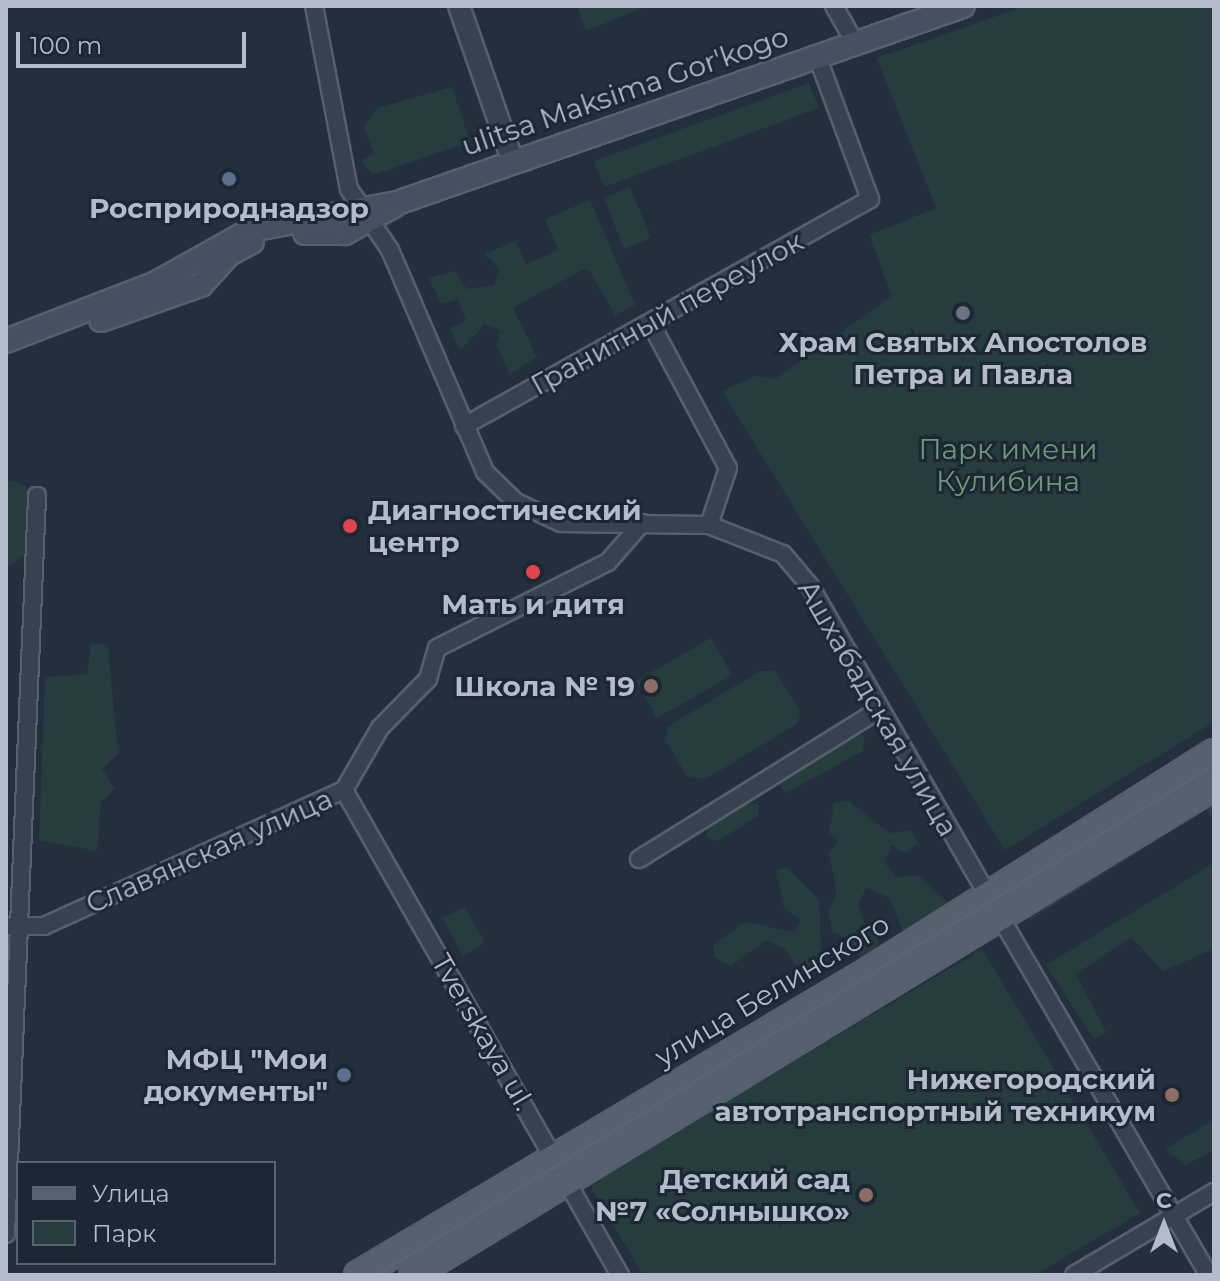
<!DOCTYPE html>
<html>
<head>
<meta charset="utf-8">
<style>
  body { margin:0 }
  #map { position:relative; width:1220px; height:1281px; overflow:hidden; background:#242f3e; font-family:Montserrat,sans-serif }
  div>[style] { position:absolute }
  .green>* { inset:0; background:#263c3f }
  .roads { filter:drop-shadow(2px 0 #565f6c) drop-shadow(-2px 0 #565f6c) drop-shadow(0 2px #565f6c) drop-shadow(0 -2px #565f6c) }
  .minor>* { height:16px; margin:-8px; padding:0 8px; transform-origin:8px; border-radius:8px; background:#38414e }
  .tertiary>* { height:20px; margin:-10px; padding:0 10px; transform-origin:10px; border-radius:10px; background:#38414e }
  .secondary>* { height:22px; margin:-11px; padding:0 11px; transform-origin:11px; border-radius:11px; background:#465061 }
  .primary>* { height:26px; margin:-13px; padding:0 13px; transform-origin:13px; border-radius:13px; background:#56606e }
  .tram>* { height:2px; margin:-1px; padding:0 1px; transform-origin:1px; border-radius:1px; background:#5a6575 }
  .dots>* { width:22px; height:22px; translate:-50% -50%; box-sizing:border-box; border:4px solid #1d2633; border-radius:50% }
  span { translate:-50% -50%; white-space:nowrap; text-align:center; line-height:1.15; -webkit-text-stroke:6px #1d2633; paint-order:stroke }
  .street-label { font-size:28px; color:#b4bcc9 }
  .poi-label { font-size:28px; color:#b4bcc9; font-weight:700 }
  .left { translate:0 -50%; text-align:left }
  .right { translate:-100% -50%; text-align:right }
  .park-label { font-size:28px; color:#6b9a76 }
  .frame { position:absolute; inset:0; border:8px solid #b4bcc9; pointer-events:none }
  .legend { position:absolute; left:16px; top:1161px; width:260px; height:104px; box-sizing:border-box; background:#1d2633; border:2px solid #59626f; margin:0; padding:10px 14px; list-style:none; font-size:24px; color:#b4bcc9 }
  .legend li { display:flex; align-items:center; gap:16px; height:40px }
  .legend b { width:40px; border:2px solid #59626f }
  .north { position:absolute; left:1124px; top:1185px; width:80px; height:80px; -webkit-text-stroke:6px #1d2633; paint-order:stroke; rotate:0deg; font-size:22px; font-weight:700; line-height:32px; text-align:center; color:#b4bcc9 }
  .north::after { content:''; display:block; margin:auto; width:28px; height:36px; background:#b4bcc9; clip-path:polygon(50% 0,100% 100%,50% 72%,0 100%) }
  .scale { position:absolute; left:16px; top:32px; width:230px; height:36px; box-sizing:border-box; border:4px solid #b4bcc9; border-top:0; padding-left:10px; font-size:24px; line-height:28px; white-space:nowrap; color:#b4bcc9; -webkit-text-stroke:6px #1d2633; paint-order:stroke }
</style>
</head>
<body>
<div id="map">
  <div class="green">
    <div style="clip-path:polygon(577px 6px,647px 6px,586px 31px)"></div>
    <div style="clip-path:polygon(1025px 6px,1214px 6px,1214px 722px,1005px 850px,722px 391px,755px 376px,776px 379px,892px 296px,869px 235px,936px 208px,877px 58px)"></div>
    <div style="clip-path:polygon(809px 83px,819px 108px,604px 187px,594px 161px)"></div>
    <div style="clip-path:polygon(452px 87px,470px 142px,373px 175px,361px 161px,374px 154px,364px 126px,377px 108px)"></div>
    <div style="clip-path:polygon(630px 187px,651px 238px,624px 249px,604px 198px)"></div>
    <div style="clip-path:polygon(590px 200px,635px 305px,615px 315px,589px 270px,582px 270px,513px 308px,537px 357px,510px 374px,496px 345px,500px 330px,484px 325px,461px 350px,449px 328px,466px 321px,458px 299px,441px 304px,429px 278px,455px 271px,467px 289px,494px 286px,499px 269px,485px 254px,515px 241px,526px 264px,558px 250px,545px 219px)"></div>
    <div style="clip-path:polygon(17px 481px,32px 491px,29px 551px,6px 569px,6px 482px)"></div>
    <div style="clip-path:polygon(711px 638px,732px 675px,657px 718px,636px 681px)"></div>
    <div style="clip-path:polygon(91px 643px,108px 645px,118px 754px,102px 769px,115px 789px,101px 802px,97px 851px,39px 840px,45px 677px,87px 674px)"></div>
    <div style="clip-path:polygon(760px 671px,775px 671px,800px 711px,798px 723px,706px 779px,687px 776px,666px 741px,667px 727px)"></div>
    <div style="clip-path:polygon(850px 732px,865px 735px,863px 751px,786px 793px,775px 780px)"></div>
    <div style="clip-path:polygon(1214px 796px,1214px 821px,1206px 810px,1027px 922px,1033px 910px)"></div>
    <div style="clip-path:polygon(743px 800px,759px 805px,758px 816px,718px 841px,706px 837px,708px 822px)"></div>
    <div style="clip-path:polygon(848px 800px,889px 833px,911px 830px,918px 843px,905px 853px,892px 845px,884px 862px,896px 877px,918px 875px,948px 903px,947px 914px,904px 933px,890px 898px,866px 888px,858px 905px,865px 926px,878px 934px,876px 956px,862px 962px,848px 938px,832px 932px,828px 909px,837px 896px,829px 852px,838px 841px,829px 832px,834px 803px)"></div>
    <div style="clip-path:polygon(1214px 863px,1214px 949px,1163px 971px,1131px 937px,1076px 974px,1106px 1032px,1094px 1039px,1046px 965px)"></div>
    <div style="clip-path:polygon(786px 867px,819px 900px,822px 970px,805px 978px,785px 949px,767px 940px,731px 966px,714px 957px,714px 944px,745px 922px,794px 932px,801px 921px,784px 908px,776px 872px)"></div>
    <div style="clip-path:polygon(465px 907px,485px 942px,463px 956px,442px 918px)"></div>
    <div style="clip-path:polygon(982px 949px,1140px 1213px,1035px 1275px,643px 1275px,589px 1184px)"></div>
    <div style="clip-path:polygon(1214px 1120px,1214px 1150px,1186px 1165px,1165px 1149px)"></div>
  </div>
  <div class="roads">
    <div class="minor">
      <div style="left:314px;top:6px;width:186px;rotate:79.2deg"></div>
      <div style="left:349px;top:189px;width:73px;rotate:56.1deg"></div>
      <div style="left:390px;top:250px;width:241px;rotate:66.8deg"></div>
      <div style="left:485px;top:472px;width:43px;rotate:44.1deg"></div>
      <div style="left:516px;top:502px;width:50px;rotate:25deg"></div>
      <div style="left:561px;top:523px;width:148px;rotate:0.8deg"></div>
      <div style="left:709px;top:525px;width:79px;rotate:21.4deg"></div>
      <div style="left:783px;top:554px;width:42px;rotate:49.8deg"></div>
      <div style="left:810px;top:586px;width:357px;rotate:60.1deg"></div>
      <div style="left:834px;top:6px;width:43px;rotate:60.4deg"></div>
      <div style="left:651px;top:324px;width:163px;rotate:61.9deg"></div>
      <div style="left:728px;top:468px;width:60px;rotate:108.4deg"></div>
      <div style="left:464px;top:426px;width:465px;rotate:-29.2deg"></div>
      <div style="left:870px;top:199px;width:153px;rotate:-110.3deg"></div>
      <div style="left:344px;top:790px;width:558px;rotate:60.36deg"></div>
      <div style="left:639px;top:859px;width:284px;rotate:-31.9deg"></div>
      <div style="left:1002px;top:920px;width:411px;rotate:59.8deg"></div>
      <div style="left:6px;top:926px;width:38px"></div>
      <div style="left:44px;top:926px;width:329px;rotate:-24.4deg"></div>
      <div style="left:344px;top:790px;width:72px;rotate:-59.9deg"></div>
      <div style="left:380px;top:728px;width:69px;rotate:-45.6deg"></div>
      <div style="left:428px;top:679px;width:32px;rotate:-74deg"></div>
      <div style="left:437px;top:648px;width:191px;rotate:-26.7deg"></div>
      <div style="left:608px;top:562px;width:52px;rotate:-48.9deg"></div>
      <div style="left:6px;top:1234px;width:739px;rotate:-87.59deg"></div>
      <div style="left:1074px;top:1275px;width:163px;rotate:-30.7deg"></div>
    </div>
    <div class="tertiary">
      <div style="left:459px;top:6px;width:165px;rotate:70.9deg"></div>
    </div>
    <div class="secondary">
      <div style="left:305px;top:233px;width:40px"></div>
      <div style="left:345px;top:233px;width:57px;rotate:-29.2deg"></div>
      <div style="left:101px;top:320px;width:106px;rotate:-19.3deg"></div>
      <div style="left:201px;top:285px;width:42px;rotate:-47.9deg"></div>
      <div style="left:229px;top:254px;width:26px;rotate:-28deg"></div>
      <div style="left:6px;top:341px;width:161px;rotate:-21.1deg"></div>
      <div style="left:156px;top:283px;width:109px;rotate:-29.2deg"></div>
      <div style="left:251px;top:230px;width:148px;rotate:-10.5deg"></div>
      <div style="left:397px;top:203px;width:599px;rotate:-19.19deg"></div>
    </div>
    <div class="primary">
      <div style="left:358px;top:1275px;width:589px;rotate:-30.75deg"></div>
      <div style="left:864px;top:974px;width:414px;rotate:-32.3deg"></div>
      <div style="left:413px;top:1275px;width:938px;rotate:-31.4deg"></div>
    </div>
  </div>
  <div class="tram">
    <div style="left:377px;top:1275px;width:980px;rotate:-31.35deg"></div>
  </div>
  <div class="dots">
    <div style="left:229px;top:179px;background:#5c6f8a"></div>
    <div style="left:963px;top:313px;background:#6b7280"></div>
    <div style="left:350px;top:526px;background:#e0444e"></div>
    <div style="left:533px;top:572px;background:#e0444e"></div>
    <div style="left:651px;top:686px;background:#8d6e63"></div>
    <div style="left:344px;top:1075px;background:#5c6f8a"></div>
    <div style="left:1172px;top:1095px;background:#8d6e63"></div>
    <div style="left:866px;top:1195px;background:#8d6e63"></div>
  </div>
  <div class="street-label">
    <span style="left:625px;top:91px;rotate:-19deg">ulitsa Maksima Gor'kogo</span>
    <span style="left:667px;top:313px;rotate:-29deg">Гранитный переулок</span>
    <span style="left:878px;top:708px;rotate:60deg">Ашхабадская улица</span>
    <span style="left:209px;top:851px;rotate:-24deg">Славянская улица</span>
    <span style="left:772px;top:990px;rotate:-31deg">улица Белинского</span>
    <span style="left:483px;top:1032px;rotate:60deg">Tverskaya ul.</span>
  </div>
  <div class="poi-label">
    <span style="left:229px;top:208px">Росприроднадзор</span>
    <span style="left:963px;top:358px">Храм Святых Апостолов<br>Петра и Павла</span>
    <span class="left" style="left:368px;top:526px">Диагностический<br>центр</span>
    <span style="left:533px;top:604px">Мать и дитя</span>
    <span class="right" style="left:635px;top:686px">Школа № 19</span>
    <span class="right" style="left:328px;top:1075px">МФЦ "Мои<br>документы"</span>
    <span class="right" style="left:1156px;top:1095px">Нижегородский<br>автотранспортный техникум</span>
    <span class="right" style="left:850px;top:1195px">Детский сад<br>№7 «Солнышко»</span>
  </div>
  <div class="park-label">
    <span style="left:1008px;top:465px">Парк имени<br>Кулибина</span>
  </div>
  <div class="frame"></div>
  <ul class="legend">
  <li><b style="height:10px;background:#56606e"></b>Улица</li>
  <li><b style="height:22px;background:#263c3f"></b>Парк</li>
  </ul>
  <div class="north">С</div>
  <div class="scale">100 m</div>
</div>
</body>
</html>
